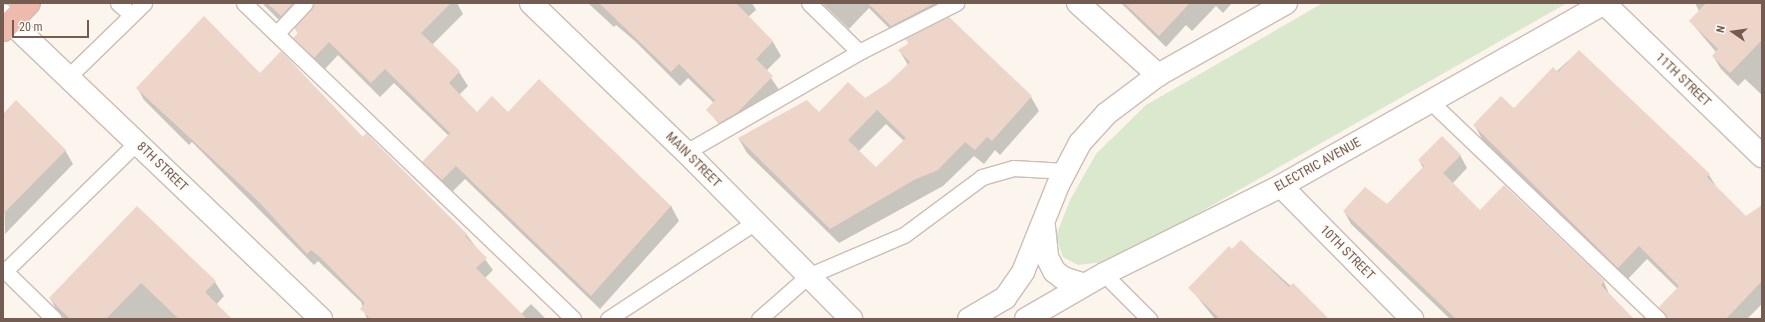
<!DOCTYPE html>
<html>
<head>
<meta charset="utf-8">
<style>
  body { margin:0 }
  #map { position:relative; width:1765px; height:322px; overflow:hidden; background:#fbf5ee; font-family:"Roboto Condensed",sans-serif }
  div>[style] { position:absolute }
  .green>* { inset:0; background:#dae8cd }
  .shadow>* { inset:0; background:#0003 }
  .building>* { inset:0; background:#edd5c9 }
  .roads { filter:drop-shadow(1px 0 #ccbdb4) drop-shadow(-1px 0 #ccbdb4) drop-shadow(0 1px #ccbdb4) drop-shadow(0 -1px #ccbdb4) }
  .lane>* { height:15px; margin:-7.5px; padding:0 7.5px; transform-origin:7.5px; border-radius:7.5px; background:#fff }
  .street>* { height:22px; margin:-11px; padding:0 11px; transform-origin:11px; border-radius:11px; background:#fff }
  .secondary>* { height:22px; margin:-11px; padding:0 11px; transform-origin:11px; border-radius:11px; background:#fff }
  .highway>* { height:22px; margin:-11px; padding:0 11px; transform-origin:11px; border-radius:11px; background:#edbaad }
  span { translate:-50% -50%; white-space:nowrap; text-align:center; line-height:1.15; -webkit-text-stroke:3px #fdf9f4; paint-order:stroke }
  .street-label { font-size:13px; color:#745c52 }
  .frame { position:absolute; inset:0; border:4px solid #745c52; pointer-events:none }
  .north { position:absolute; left:1713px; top:12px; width:40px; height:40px; -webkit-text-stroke:3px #fdf9f4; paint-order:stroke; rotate:283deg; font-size:11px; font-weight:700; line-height:16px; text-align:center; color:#745c52 }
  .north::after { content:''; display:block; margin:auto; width:14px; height:18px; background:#745c52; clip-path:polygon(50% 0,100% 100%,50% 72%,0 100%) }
  .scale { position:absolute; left:12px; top:20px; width:77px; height:18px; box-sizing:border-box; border:2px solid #745c52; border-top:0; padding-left:5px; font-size:12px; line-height:14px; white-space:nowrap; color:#745c52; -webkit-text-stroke:3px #fdf9f4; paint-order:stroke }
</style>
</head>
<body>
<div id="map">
  <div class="green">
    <div style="clip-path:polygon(1323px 3px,1567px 3px,1188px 219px,1103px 262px,1078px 265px,1063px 257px,1056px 236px,1070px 200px,1096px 154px,1146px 105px)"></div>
  </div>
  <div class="shadow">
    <div style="clip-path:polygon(262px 3px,457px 3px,463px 14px,432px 45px,459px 72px,468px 86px,459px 95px,477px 113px,508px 114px,671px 206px,679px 221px,600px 309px,465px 179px,450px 194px,432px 176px,424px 162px,449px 136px,394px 83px,380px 97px,338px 55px,323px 71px,303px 52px,295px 38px,298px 34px,295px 28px,310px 11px,289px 30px)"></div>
    <div style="clip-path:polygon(588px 3px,752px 3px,756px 10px,748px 17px,773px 42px,781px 56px,766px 71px,780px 91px,728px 136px,708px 110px,714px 103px,688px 78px,680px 86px,635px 41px,616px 25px,614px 27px)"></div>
    <div style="clip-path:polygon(822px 3px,947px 3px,899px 38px,869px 8px,849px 29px)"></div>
    <div style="clip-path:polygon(1121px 3px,1232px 3px,1223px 13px,1216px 6px,1192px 31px,1186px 25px,1166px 47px)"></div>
    <div style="clip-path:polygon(1695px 3px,1762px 3px,1762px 95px,1745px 79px,1738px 86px,1721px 69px,1713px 56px,1716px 52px,1690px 21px,1699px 11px)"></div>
    <div style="clip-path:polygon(evenodd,906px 39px,1031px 97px,1039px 111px,1000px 155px,995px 150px,984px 164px,974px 156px,943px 186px,839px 243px,747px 153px,739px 139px,865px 99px,889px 84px,908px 65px,899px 50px,909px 44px,906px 39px,886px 124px,904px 141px,876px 169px,858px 152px,886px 124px)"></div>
    <div style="clip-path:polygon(1579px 51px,1709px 175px,1717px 188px,1746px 217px,1762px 222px,1762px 304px,1747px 319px,1667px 319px,1660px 308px,1678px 289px,1647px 259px,1626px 281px,1482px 139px,1475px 126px,1514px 110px)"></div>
    <div style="clip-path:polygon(260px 74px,363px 139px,466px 234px,493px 270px,485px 278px,521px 314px,531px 304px,546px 319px,367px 319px,361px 302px,318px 261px,314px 265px,192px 142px,189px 145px,144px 100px,138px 89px)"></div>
    <div style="clip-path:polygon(3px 115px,65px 150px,73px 164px,5px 234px)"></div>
    <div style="clip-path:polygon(1460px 155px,1467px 168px,1452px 184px,1480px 211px,1604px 282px,1610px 296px,1633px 319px,1450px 319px,1351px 224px,1344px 211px,1387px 206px,1423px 168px,1419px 160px)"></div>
    <div style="clip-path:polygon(137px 208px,215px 282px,224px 296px,216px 305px,230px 319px,65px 319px,58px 313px,50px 298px)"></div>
    <div style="clip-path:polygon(1241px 241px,1327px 319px,1215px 319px,1190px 288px)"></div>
  </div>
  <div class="building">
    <div style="clip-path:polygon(267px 3px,293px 3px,281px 16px)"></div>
    <div style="clip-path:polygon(314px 3px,451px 3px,421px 33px,460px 71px,449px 83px,477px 112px,492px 96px,508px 112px,539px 79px,671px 206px,591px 296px,456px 166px,442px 180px,422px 162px,450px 133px,385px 69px,371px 83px,329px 42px,314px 58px,293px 38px,298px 33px,294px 28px)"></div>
    <div style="clip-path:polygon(599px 3px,736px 3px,773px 41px,756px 59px,773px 76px,738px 112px,719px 123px,706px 110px,715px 100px,679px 64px,671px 72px)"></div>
    <div style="clip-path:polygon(868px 3px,935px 3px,891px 26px)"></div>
    <div style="clip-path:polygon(1124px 3px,1190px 3px,1159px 36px)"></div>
    <div style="clip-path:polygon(1706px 3px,1762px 3px,1762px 40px,1730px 73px,1712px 56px,1718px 49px,1689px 21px)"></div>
    <div style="clip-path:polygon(204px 16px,260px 73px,281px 51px,363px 137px,366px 133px,467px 234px,465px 236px,487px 258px,476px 268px,527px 319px,371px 319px,360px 309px,365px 303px,321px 258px,311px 250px,307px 254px,259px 202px,136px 88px)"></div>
    <div style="clip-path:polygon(evenodd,949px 17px,1032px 96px,992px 141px,987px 137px,975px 150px,965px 142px,938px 170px,914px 180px,830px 229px,738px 138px,807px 100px,819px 112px,848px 82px,865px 98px,888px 83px,910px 62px,898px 50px,909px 43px,905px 39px,949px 17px,877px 110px,906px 138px,876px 167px,848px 140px,877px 110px)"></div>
    <div style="clip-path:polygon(1579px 50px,1710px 174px,1707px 177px,1746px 216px,1762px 205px,1762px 281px,1726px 319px,1667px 319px,1659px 307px,1679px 286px,1639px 246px,1618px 268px,1473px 125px,1501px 96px,1514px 108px,1553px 67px,1558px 72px)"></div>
    <div style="clip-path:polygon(16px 100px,66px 150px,3px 214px,3px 114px)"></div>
    <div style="clip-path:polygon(1442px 136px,1461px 155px,1443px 173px,1480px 210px,1504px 185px,1605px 281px,1601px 285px,1634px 319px,1456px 319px,1343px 211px,1365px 187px,1387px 204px,1424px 166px,1418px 160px)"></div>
    <div style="clip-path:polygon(137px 206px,216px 281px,205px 292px,232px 319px,179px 319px,141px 283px,106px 319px,70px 319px,49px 298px)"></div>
    <div style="clip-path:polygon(1241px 240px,1289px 287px,1293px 283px,1329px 319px,1220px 319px,1188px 288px,1229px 246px,1232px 249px)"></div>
  </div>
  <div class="roads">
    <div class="lane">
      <div style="left:118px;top:3px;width:18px;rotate:41deg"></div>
      <div style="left:244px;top:3px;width:456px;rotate:43.8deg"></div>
      <div style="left:809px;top:3px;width:70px;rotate:44.4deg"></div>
      <div style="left:277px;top:33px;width:41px;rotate:-47deg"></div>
      <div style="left:68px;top:77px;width:106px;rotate:-44.2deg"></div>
      <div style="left:1431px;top:102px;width:314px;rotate:43.7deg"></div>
      <div style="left:686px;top:152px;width:200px;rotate:-30deg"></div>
      <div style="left:859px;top:52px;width:109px;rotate:-26.8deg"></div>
      <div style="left:3px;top:269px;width:71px;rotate:44.4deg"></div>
      <div style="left:5px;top:271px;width:185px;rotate:-44.3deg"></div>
      <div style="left:1104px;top:274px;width:64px;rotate:45deg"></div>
      <div style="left:608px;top:319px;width:176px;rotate:-33.4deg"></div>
      <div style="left:759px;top:319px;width:65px;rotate:-41.3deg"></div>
      <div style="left:808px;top:276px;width:104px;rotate:-23.1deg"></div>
      <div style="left:904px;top:235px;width:97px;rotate:-36.6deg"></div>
      <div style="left:982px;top:177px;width:32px;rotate:-16deg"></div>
      <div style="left:1013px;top:168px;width:53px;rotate:3.2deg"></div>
    </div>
    <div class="street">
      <div style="left:1078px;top:3px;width:108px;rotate:42deg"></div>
      <div style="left:1604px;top:3px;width:220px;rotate:44.1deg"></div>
      <div style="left:3px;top:15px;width:440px;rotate:43.7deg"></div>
      <div style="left:1281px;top:186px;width:187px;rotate:45.4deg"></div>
    </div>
    <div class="secondary">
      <div style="left:531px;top:3px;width:215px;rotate:43.9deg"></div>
      <div style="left:686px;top:152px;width:235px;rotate:45.3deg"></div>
      <div style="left:1044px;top:227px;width:30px;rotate:84deg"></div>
      <div style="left:1047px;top:257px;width:16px;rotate:63deg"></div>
      <div style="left:1054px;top:271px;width:11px;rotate:38deg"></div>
      <div style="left:1063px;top:278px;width:22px;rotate:18deg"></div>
      <div style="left:969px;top:319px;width:42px;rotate:-30.3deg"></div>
      <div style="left:1005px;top:298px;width:32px;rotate:-55deg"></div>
      <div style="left:1023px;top:272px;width:94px;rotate:-68.1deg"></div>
      <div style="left:1058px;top:185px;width:47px;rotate:-62.4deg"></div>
      <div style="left:1080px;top:143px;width:39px;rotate:-48deg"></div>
      <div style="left:1106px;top:114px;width:65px;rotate:-36.9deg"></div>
      <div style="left:1158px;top:75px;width:147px;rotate:-29.4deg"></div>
      <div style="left:1026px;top:319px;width:90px;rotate:-30deg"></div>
      <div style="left:1104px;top:274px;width:198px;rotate:-26.4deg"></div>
      <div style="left:1281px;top:186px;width:372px;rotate:-29.5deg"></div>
    </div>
    <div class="highway">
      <div style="left:3px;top:30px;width:37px;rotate:-46deg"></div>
    </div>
  </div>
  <div class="street-label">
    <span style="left:1683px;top:80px;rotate:44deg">11TH STREET</span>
    <span style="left:693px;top:160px;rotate:45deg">MAIN STREET</span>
    <span style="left:1318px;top:165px;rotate:-29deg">ELECTRIC AVENUE</span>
    <span style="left:162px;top:167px;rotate:44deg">8TH STREET</span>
    <span style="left:1347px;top:253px;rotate:45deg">10TH STREET</span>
  </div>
  <div class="frame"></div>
  <div class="north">N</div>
  <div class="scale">20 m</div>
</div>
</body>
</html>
